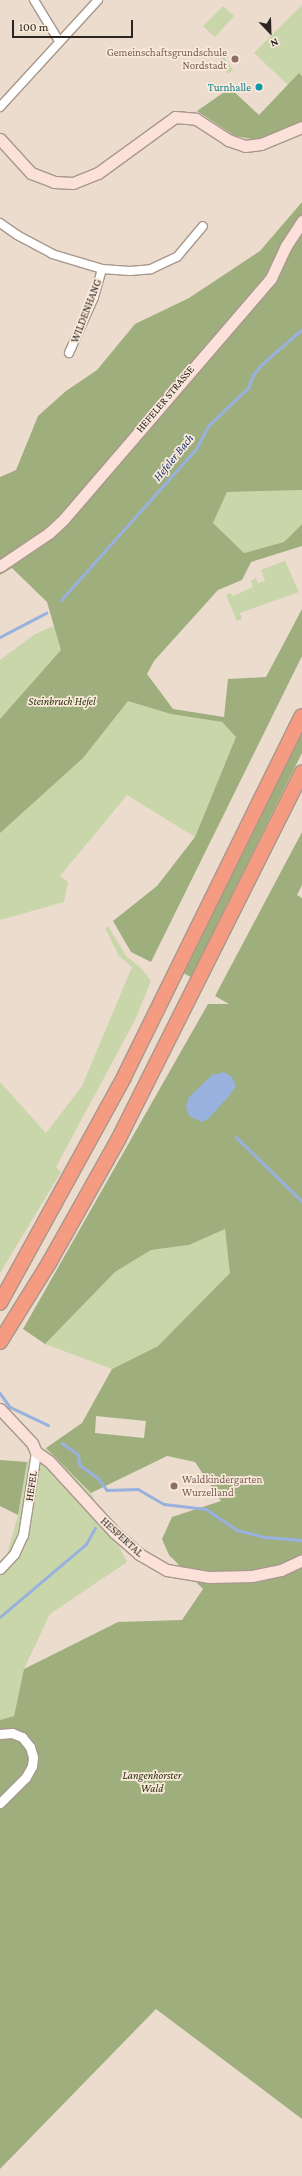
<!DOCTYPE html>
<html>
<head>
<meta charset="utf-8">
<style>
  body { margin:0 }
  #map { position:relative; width:302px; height:2176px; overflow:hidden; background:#ebdcce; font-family:"Crimson Pro",serif }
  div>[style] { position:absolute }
  .green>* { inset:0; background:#c8d6aa }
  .forest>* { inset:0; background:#9fae7d }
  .water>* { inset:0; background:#99b1de }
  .stream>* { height:2.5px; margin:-1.25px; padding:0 1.25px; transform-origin:1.25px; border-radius:1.25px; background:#99b1de }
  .roads { filter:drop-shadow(1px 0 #a7988c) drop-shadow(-1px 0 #a7988c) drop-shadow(0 1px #a7988c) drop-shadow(0 -1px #a7988c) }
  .minor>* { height:8px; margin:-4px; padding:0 4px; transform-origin:4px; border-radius:4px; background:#fff }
  .tertiary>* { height:9px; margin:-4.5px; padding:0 4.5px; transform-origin:4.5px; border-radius:4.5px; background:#fff }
  .secondary>* { height:11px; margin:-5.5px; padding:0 5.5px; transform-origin:5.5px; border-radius:5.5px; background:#fce1da }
  .motorway>* { height:14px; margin:-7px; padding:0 7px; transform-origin:7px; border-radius:7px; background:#f49b82 }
  .dots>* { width:11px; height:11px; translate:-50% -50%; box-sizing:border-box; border:2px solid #f9e9db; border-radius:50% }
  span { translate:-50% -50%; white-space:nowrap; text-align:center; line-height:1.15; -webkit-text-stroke:3.5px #f9e9db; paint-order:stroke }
  .education-label { font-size:11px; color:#785e54 }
  .right { translate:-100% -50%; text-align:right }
  .left { translate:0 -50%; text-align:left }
  .culture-label { font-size:11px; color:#0d838f }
  .street-label { font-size:11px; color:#2b2621 }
  .park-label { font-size:11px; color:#2a330d; font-style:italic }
  .water-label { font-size:12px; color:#1d376e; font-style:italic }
  .north { position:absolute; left:250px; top:12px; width:40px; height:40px; -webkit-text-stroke:3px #f9e9db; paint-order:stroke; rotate:157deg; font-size:11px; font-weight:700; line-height:16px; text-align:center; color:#2b2621 }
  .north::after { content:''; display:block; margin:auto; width:14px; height:18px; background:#2b2621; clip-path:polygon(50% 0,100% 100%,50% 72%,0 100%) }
  .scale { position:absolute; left:12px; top:20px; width:121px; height:18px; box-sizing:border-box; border:2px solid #2b2621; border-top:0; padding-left:5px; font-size:12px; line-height:14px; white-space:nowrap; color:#2b2621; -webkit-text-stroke:3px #f9e9db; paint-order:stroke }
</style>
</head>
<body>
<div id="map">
  <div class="green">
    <div style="clip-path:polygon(302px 5px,302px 76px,299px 74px,288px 85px,254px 53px)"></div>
    <div style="clip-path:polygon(223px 6px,234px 16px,215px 37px,203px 26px)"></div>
    <div style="clip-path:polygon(223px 55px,233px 70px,228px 74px,219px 62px)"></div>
    <div style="clip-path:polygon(302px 490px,302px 524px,284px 542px,244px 553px,213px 523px,227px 492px)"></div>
    <div style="clip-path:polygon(285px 561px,299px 592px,240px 613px,242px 619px,237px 621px,226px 595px,231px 593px,233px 596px,253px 587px,251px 581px,256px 578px,258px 583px,265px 581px,261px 570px)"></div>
    <div style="clip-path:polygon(59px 624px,171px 714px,222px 722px,236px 737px,195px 837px,127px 795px,60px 876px,68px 882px,64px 902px,0 920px,0 660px,35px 634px)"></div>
    <div style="clip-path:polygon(108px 926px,126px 956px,141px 968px,151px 981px,135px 1020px,56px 1167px,61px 1172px,0 1273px,0 1082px,46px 1133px,82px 1086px,132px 967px,119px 956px,105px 928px)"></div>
    <div style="clip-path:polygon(225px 1229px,231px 1273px,158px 1346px,112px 1369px,45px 1344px,115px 1272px,151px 1250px,189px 1245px)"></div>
    <div style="clip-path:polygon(46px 1448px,91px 1493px,127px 1562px,50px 1614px,24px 1669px,14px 1716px,0 1720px,0 1561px,7px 1555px,18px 1515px,27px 1462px)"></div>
  </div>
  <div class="forest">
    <div style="clip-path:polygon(299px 73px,302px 76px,302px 121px,257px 140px,235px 136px,197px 111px,230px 88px,259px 115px)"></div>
    <div style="clip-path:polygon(302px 202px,302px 490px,227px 492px,213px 523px,244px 553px,284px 542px,302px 524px,302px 546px,251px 562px,242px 580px,218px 590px,154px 661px,147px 674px,173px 709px,224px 717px,228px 679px,266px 677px,302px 609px,302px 656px,151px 962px,131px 952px,113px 921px,157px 886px,195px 837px,236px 737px,222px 722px,171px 714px,128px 701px,83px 758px,0 833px,0 719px,61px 650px,47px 602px,12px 568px,0 575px,0 477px,16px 470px,38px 416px,66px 391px,97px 370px,135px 324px,189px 298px,260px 251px)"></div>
    <div style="clip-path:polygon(302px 733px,302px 753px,191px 977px,183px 973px)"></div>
    <div style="clip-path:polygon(evenodd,302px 832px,302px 885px,297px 895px,302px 898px,302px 2119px,156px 2009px,0 2169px,0 1720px,14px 1716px,24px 1669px,118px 1622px,182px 1620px,203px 1589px,169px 1555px,162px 1539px,172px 1517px,221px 1501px,195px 1462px,167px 1456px,91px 1493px,46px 1448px,82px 1423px,112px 1369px,158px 1346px,230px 1273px,225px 1229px,189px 1245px,151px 1250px,115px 1272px,45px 1344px,23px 1329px,208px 1004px,229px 1004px,215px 996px,302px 832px,96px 1416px,146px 1421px,144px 1438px,95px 1433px,96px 1416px)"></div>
    <div style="clip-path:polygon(0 1460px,27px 1462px,18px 1515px,0 1506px)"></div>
  </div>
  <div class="water">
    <div style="clip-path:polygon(224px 1072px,232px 1077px,236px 1086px,229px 1096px,208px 1119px,202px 1122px,189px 1116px,186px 1106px,189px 1097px,212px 1075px)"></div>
  </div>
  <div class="stream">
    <div style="left:61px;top:600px;width:203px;rotate:-48.2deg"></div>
    <div style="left:196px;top:449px;width:27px;rotate:-62deg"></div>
    <div style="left:209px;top:425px;width:54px;rotate:-43.5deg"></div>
    <div style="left:248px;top:388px;width:14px;rotate:-69deg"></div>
    <div style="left:253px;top:375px;width:13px;rotate:-51deg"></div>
    <div style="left:261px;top:365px;width:53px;rotate:-41.2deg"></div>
    <div style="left:0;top:637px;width:52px;rotate:-27.6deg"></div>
    <div style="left:236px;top:1137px;width:92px;rotate:44.1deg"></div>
    <div style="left:0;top:1393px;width:17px;rotate:54deg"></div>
    <div style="left:10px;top:1407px;width:42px;rotate:25.3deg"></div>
    <div style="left:62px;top:1443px;width:19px;rotate:35deg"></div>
    <div style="left:78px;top:1454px;width:11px;rotate:80deg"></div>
    <div style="left:80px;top:1465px;width:22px;rotate:36deg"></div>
    <div style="left:98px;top:1478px;width:15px;rotate:53deg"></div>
    <div style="left:107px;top:1490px;width:31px;rotate:-2deg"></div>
    <div style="left:138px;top:1489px;width:30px;rotate:30deg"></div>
    <div style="left:164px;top:1504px;width:42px;rotate:6.8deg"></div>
    <div style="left:206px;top:1509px;width:37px;rotate:34deg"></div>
    <div style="left:237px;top:1530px;width:30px;rotate:14deg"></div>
    <div style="left:266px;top:1537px;width:36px;rotate:5deg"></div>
    <div style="left:0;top:1617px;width:113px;rotate:-40.3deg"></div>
    <div style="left:86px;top:1544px;width:18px;rotate:-61deg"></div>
  </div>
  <div class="roads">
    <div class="minor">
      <div style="left:34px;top:0;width:48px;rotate:58.6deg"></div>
      <div style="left:0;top:107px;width:145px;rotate:-47.5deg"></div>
      <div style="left:0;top:223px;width:21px;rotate:35deg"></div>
      <div style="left:17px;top:235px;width:40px;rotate:28deg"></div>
      <div style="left:52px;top:254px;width:52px;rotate:16.7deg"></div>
      <div style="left:102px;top:269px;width:28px;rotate:4deg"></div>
      <div style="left:130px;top:271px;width:21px;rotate:-5deg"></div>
      <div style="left:151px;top:269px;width:29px;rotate:-25deg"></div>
      <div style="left:177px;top:257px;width:40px;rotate:-50deg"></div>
      <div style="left:69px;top:353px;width:61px;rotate:-65.9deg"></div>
      <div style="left:94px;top:297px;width:29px;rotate:-74deg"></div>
    </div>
    <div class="tertiary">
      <div style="left:0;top:1569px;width:21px;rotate:-47deg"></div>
      <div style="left:14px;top:1554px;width:21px;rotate:-65deg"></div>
      <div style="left:23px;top:1535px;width:84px;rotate:-81.1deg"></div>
      <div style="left:0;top:1734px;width:12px;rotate:-5deg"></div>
      <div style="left:12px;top:1733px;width:11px;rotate:22deg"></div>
      <div style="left:22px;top:1737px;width:13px;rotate:51deg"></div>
      <div style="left:30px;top:1747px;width:10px;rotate:73deg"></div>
      <div style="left:33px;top:1757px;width:9px;rotate:96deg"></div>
      <div style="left:32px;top:1766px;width:13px;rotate:119deg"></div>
      <div style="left:26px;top:1777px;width:37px;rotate:135deg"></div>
    </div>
    <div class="secondary">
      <div style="left:0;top:139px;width:46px;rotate:47.6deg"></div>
      <div style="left:31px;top:173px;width:25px;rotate:21deg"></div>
      <div style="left:54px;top:182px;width:19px;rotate:3deg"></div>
      <div style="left:73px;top:183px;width:27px;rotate:-22deg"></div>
      <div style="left:98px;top:173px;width:95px;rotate:-36deg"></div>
      <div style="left:175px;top:117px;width:21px;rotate:5deg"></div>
      <div style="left:196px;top:119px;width:38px;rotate:33deg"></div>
      <div style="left:228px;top:140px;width:18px;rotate:19deg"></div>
      <div style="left:245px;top:146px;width:16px;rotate:-7deg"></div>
      <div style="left:261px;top:144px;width:44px;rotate:-22.5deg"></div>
      <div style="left:0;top:566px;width:59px;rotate:-34deg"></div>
      <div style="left:49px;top:533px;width:19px;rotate:-43deg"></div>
      <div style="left:63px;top:520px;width:319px;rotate:-49.3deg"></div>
      <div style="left:271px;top:278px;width:35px;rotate:-65deg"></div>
      <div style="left:286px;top:246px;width:30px;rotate:-57deg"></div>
      <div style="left:0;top:1409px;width:47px;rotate:46.7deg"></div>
      <div style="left:32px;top:1443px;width:10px;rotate:66deg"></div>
      <div style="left:36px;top:1452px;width:16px;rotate:35deg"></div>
      <div style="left:49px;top:1461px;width:96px;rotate:47.5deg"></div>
      <div style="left:114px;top:1532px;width:33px;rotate:41deg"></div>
      <div style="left:139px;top:1554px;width:32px;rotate:30deg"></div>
      <div style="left:167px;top:1570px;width:43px;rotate:9.5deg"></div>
      <div style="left:209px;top:1577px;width:43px;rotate:-1.3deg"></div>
      <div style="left:252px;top:1576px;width:30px;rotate:-12deg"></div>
      <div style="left:281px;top:1570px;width:23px;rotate:-25deg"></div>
    </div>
    <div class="motorway">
      <div style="left:0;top:1303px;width:258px;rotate:-61.2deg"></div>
      <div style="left:124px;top:1077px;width:402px;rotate:-63.8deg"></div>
      <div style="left:0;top:1342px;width:93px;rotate:-58.2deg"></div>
      <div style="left:49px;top:1263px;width:141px;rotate:-60.7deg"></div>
      <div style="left:118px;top:1140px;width:411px;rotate:-63.4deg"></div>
    </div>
  </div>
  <div class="dots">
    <div style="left:235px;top:59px;background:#8d6e63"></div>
    <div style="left:259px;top:87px;background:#0f9aa8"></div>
    <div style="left:174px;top:1486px;background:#8d6e63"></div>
  </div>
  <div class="education-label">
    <span class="right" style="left:227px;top:59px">Gemeinschaftsgrundschule<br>Nordstadt</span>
    <span class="left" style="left:182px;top:1486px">Waldkindergarten<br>Wurzelland</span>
  </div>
  <div class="culture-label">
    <span class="right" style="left:251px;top:87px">Turnhalle</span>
  </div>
  <div class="street-label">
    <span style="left:86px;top:311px;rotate:-69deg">WILDENHANG</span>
    <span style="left:165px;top:399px;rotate:-50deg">HEFELER STRASSE</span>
    <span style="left:31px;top:1486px;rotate:-82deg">HEFEL</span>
    <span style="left:122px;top:1537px;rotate:42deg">HESPERTAL</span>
  </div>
  <div class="park-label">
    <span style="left:62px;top:701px">Steinbruch Hefel</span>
    <span style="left:152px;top:1782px">Langenhorster<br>Wald</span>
  </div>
  <div class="water-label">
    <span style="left:174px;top:458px;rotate:-51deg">Hefeler Bach</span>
  </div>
  <div class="north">N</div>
  <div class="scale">100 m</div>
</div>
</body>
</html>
